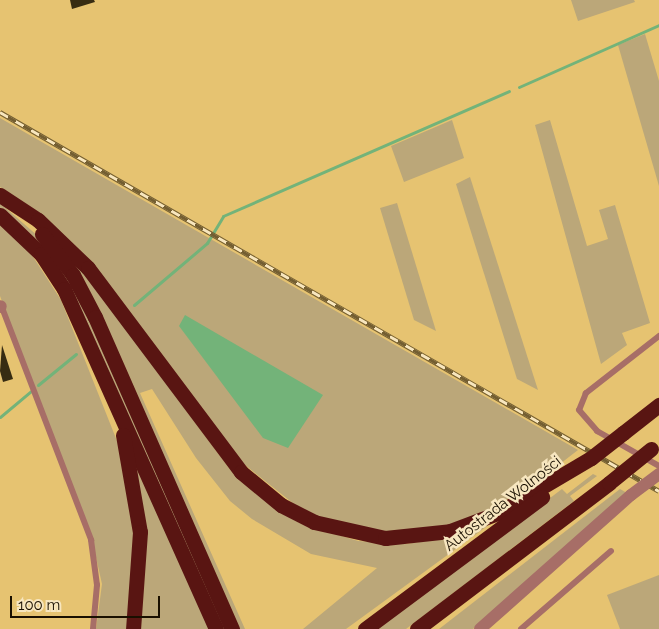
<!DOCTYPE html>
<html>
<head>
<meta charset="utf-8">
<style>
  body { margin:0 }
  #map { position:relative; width:659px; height:629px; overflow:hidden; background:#e6c371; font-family:Raleway,sans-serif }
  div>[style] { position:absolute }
  .green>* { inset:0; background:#bba779 }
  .water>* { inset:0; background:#73b379 }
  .stream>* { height:3px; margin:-1.5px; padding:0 1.5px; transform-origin:1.5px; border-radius:1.5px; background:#73b379 }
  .building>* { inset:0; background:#372c12 }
  .service>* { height:6px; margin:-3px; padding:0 3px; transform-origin:3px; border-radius:3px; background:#a76e67 }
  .minor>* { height:12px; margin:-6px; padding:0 6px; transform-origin:6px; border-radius:6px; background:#a76e67 }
  .motorway>* { height:15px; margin:-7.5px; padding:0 7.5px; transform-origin:7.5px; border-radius:7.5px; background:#591512 }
  .rail>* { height:5px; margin-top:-2.5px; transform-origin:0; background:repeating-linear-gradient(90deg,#f7e6bf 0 9px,#735e32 0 18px); box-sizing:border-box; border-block:1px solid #735e32 }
  .minor-bridge>* { height:12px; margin:-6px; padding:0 6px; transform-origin:6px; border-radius:6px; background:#a76e67 }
  .motorway-bridge>* { height:15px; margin:-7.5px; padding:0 7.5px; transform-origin:7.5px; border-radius:7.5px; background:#591512 }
  span { translate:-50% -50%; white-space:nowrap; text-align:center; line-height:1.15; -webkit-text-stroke:5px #f7e6bf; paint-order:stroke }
  .street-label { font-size:15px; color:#190f00 }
  .scale { position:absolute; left:10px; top:596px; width:150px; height:22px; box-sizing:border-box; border:2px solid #190f00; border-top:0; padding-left:6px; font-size:15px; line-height:18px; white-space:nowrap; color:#190f00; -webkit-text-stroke:4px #f7e6bf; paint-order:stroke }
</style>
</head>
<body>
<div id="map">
  <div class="green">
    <div style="clip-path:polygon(571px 0,634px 0,635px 2px,578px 21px)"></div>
    <div style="clip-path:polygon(645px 34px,659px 81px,659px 186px,618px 45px)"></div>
    <div style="clip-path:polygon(0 118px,578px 450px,538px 481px,482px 514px,438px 528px,386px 532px,321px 519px,299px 508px,235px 457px,40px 215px,0 187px)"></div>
    <div style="clip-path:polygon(452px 120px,464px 158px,404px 182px,391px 146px)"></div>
    <div style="clip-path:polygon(550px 120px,587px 246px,608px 239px,599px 210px,615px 205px,650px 323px,622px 333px,627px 345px,601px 364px,535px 125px)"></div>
    <div style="clip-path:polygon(470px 177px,538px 390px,517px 379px,456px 184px)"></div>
    <div style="clip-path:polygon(0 203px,47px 244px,75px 286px,227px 629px,222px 629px,84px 316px,0 210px)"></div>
    <div style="clip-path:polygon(397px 203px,436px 331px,414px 320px,380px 208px)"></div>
    <div style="clip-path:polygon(0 224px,30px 252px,61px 300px,121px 451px,134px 523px,128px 629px,96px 629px,102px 584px,93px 544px,0 296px)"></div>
    <div style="clip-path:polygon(67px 250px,229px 468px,306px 525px,358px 541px,406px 544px,452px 537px,490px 524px,346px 629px,303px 629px,377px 568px,311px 554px,252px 519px,230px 501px,196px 458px,152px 389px,140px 393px,245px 629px,237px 629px)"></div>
    <div style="clip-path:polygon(134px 455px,212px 629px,138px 629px,144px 520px)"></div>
    <div style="clip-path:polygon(593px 474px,597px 476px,570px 496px,574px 501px,406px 629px,376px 629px,562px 489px,567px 494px)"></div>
    <div style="clip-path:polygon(620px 489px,627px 493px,473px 629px,439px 629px)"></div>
    <div style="clip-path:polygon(659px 575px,659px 629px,620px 629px,607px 595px)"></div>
  </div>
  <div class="water">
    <div style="clip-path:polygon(185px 315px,323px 395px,288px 448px,263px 438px,179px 326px)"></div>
  </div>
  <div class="stream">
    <div style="left:519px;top:87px;width:153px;rotate:-23.9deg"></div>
    <div style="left:134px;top:305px;width:96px;rotate:-40.3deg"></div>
    <div style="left:207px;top:243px;width:31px;rotate:-59deg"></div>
    <div style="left:223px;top:216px;width:312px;rotate:-23.6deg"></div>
    <div style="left:38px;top:385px;width:49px;rotate:-39.2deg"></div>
    <div style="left:0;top:417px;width:40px;rotate:-40deg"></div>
  </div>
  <div class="building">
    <div style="clip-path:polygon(70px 0,94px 0,95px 2px,72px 9px)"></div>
    <div style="clip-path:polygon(2px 345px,13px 379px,3px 382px,0 371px)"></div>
  </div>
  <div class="service">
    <div style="left:1px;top:305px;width:252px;rotate:69deg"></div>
    <div style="left:91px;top:540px;width:45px;rotate:82.4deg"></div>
    <div style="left:97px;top:585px;width:44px;rotate:95.2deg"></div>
    <div style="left:659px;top:336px;width:93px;rotate:142deg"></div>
    <div style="left:586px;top:393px;width:18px;rotate:112deg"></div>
    <div style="left:579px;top:410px;width:28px;rotate:49deg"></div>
    <div style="left:597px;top:431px;width:71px;rotate:29.4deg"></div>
    <div style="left:521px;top:629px;width:119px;rotate:-40.9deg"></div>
  </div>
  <div class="minor">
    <div style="left:0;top:307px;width:1px;rotate:-45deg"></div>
    <div style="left:480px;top:629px;width:202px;rotate:-41.6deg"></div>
  </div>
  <div class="motorway">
    <div style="left:0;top:195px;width:45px;rotate:33.3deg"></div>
    <div style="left:38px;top:220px;width:69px;rotate:43.8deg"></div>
    <div style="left:88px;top:268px;width:255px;rotate:53.1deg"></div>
    <div style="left:241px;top:472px;width:52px;rotate:39.5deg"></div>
    <div style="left:281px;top:505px;width:37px;rotate:27deg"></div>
    <div style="left:314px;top:522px;width:73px;rotate:12.7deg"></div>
    <div style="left:385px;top:538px;width:65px;rotate:-6.1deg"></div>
    <div style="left:450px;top:531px;width:51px;rotate:-20.6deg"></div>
    <div style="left:498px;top:513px;width:108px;rotate:-30.6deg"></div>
    <div style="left:0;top:215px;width:57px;rotate:43.6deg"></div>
    <div style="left:41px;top:254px;width:42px;rotate:56.7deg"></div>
    <div style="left:64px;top:289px;width:372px;rotate:65.9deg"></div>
    <div style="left:42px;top:234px;width:51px;rotate:52.9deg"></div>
    <div style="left:73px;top:275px;width:47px;rotate:62.4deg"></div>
    <div style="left:95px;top:317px;width:341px;rotate:66.3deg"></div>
    <div style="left:623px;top:433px;width:46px;rotate:-37.9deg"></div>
    <div style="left:123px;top:435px;width:98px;rotate:80.1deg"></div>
    <div style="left:140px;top:532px;width:97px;rotate:94.1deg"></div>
    <div style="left:365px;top:629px;width:221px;rotate:-36.7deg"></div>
    <div style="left:417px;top:629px;width:241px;rotate:-37.2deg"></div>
  </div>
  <div class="rail">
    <div style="left:0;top:112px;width:760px;rotate:29.9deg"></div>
  </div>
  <div class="minor-bridge">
    <div style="left:631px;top:495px;width:35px;rotate:-37deg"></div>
  </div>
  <div class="motorway-bridge">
    <div style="left:591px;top:458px;width:41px;rotate:-38deg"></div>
    <div style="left:609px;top:483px;width:54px;rotate:-39deg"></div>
  </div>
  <div class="street-label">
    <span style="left:503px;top:504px;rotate:-38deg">Autostrada Wolności</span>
  </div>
  <div class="scale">100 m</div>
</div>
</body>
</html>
